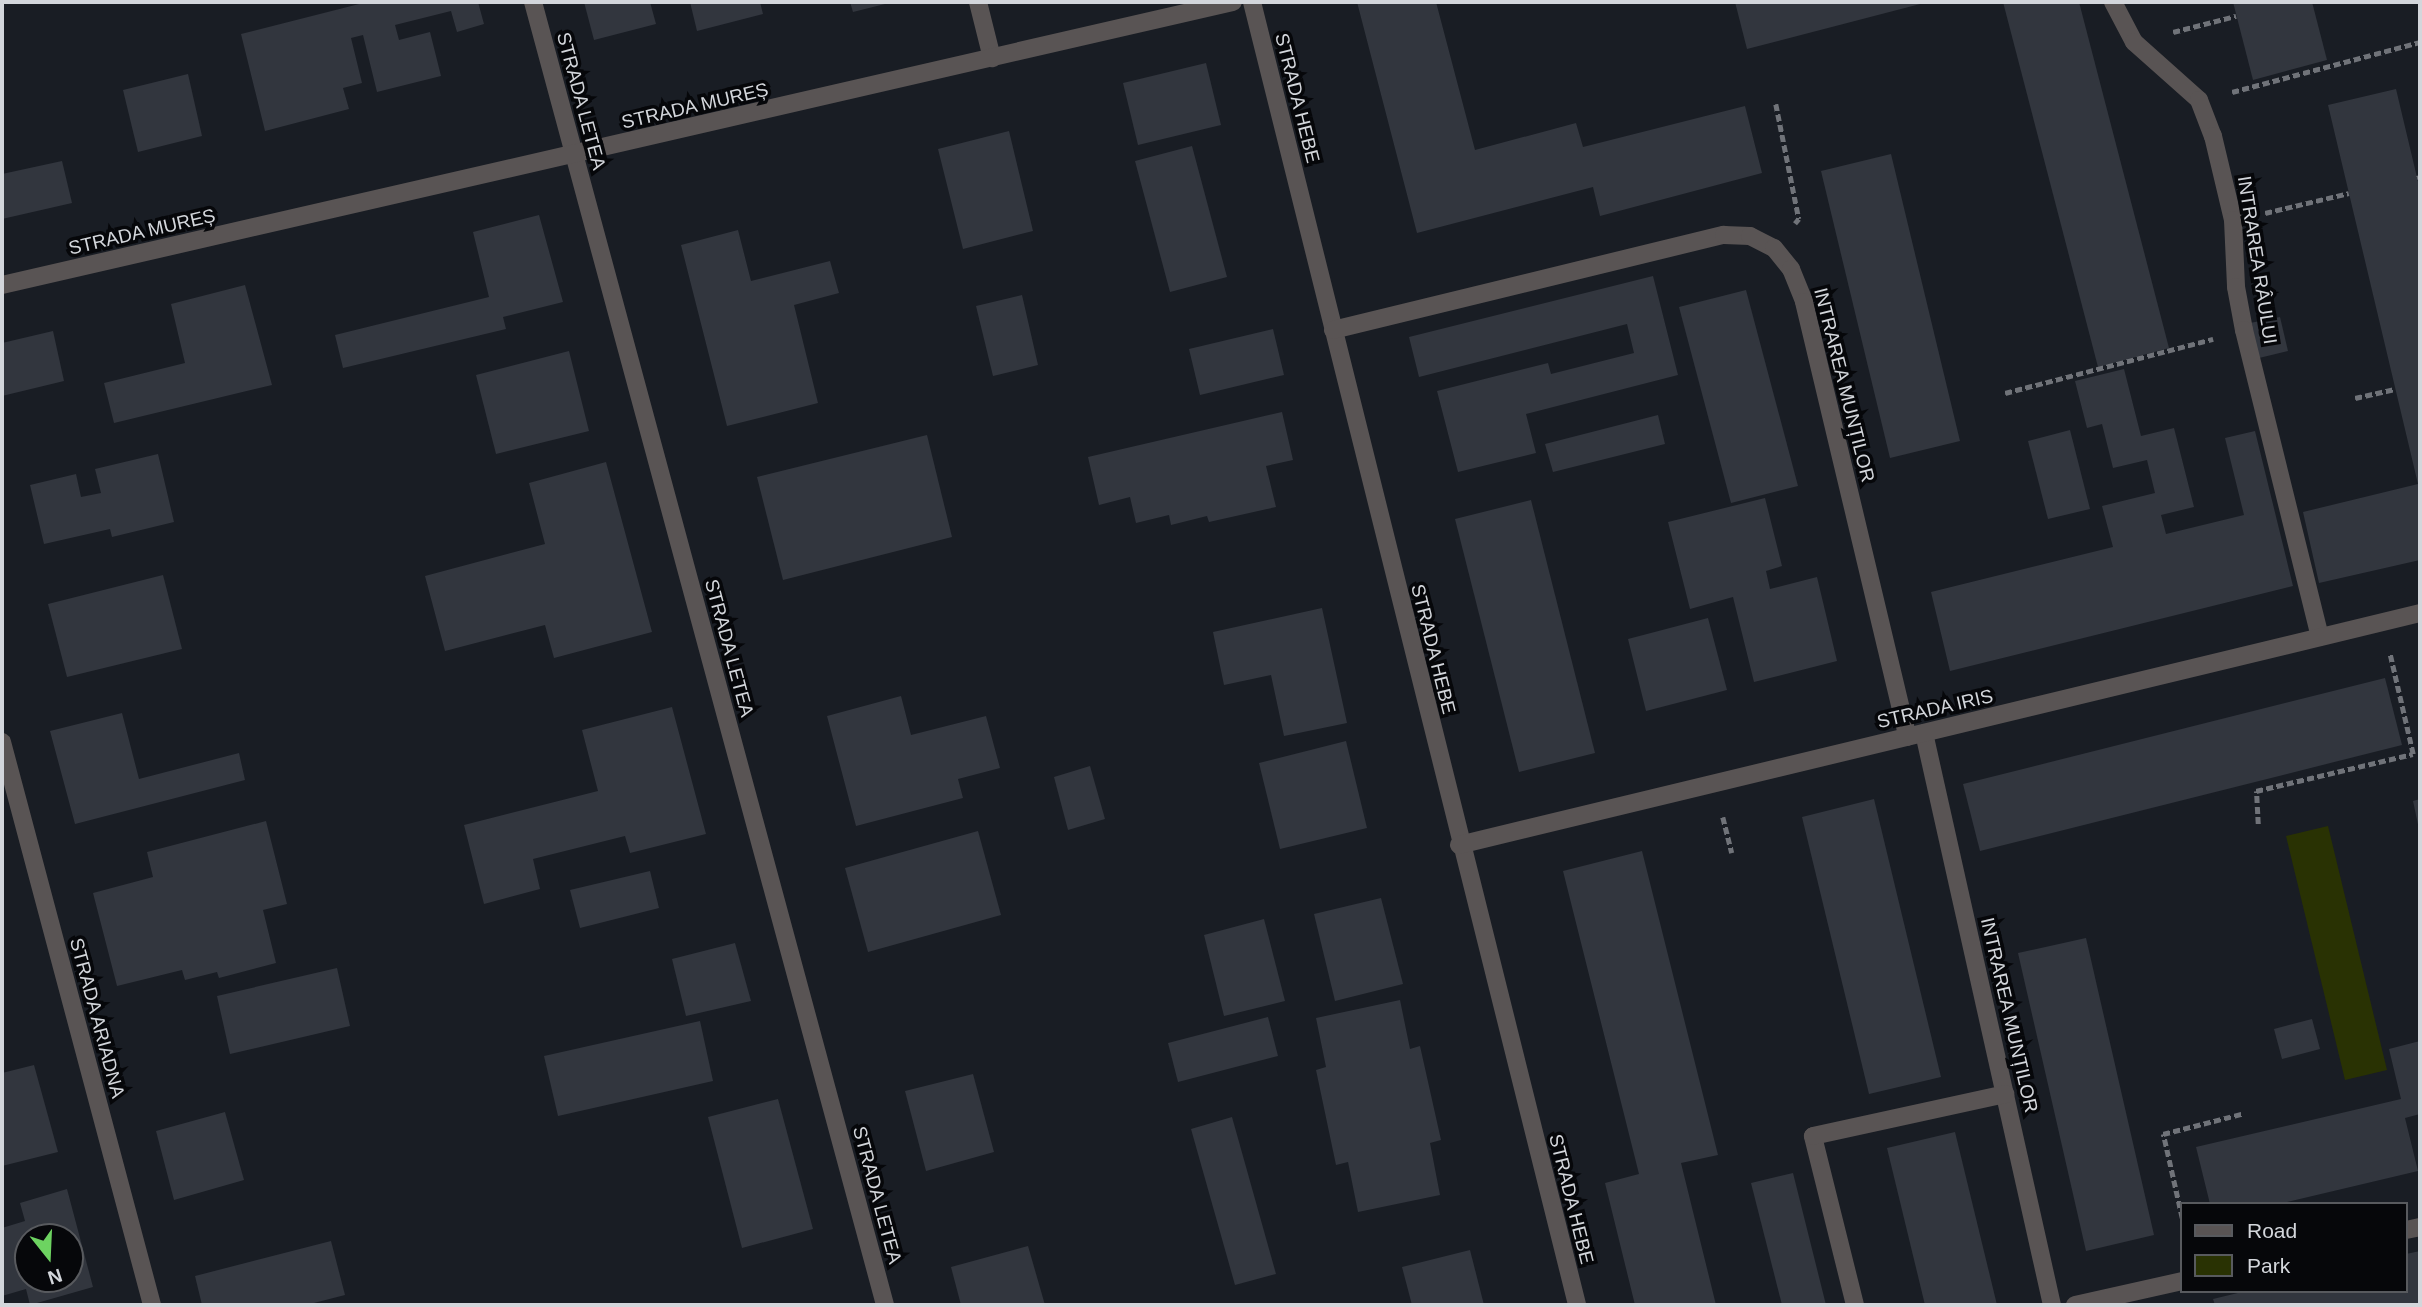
<!DOCTYPE html>
<html>
<head>
<meta charset="utf-8">
<style>
  body { margin:0 }
  #map { position:relative; width:2422px; height:1307px; overflow:hidden; background:#191d24; font-family:Helvetica,sans-serif }
  div>[style] { position:absolute }
  .green>* { inset:0; background:#293203 }
  .building>* { inset:0; background:#32363e }
  .path>* { height:4.5px; margin-top:-2.25px; transform-origin:0; background:repeating-linear-gradient(90deg,#707379 0 7px,transparent 0 10.5px) }
  .minor>* { height:18px; margin:-9px; padding:0 9px; transform-origin:9px; border-radius:9px; background:#595454 }
  span { translate:-50% -50%; white-space:nowrap; text-align:center; line-height:1.15; -webkit-text-stroke:7px #06070a; paint-order:stroke }
  .street-label { font-size:19px; color:#d3d6db }
  .frame { position:absolute; inset:0; border:4px solid #d3d6db; pointer-events:none }
  .legend { position:absolute; left:2180px; top:1202px; width:228px; height:91px; box-sizing:border-box; background:#06070a; border:2px solid #585a5e; margin:0; padding:9px 12px; list-style:none; font-size:21px; color:#d3d6db }
  .legend li { display:flex; align-items:center; gap:14px; height:35px }
  .legend b { width:35px; border:2px solid #585a5e }
  .north { position:absolute; left:14px; top:1223px; width:70px; height:70px; box-sizing:border-box; background:#06070a; border:2px solid #585a5e; border-radius:50%; rotate:162deg; font-size:19px; font-weight:700; line-height:28px; text-align:center; color:#d3d6db }
  .north::after { content:''; display:block; margin:auto; width:24px; height:32px; background:#6dd361; clip-path:polygon(50% 0,100% 100%,50% 72%,0 100%) }
</style>
</head>
<body>
<div id="map">
  <div class="green">
    <div style="clip-path:polygon(2328px 826px,2387px 1070px,2345px 1080px,2286px 836px)"></div>
  </div>
  <div class="building">
    <div style="clip-path:polygon(367px 2px,478px 2px,484px 24px,457px 32px,451px 11px,395px 25px,399px 40px,430px 32px,441px 76px,377px 92px,363px 35px,351px 38px,362px 83px,343px 88px,349px 109px,265px 131px,241px 34px)"></div>
    <div style="clip-path:polygon(584px 2px,650px 2px,656px 24px,594px 40px)"></div>
    <div style="clip-path:polygon(690px 2px,760px 2px,763px 14px,697px 31px)"></div>
    <div style="clip-path:polygon(850px 2px,889px 2px,889px 3px,853px 12px)"></div>
    <div style="clip-path:polygon(1357px 2px,1436px 2px,1475px 150px,1576px 123px,1583px 147px,1745px 106px,1762px 173px,1600px 216px,1593px 187px,1417px 233px)"></div>
    <div style="clip-path:polygon(1735px 2px,1923px 2px,1924px 3px,1747px 49px)"></div>
    <div style="clip-path:polygon(2003px 2px,2079px 2px,2169px 348px,2098px 367px)"></div>
    <div style="clip-path:polygon(2233px 2px,2312px 2px,2327px 60px,2253px 80px)"></div>
    <div style="clip-path:polygon(1206px 63px,1221px 125px,1138px 145px,1123px 83px)"></div>
    <div style="clip-path:polygon(188px 74px,202px 136px,138px 152px,123px 90px)"></div>
    <div style="clip-path:polygon(2396px 89px,2420px 190px,2420px 560px,2319px 583px,2303px 512px,2418px 484px,2328px 105px)"></div>
    <div style="clip-path:polygon(1009px 131px,1033px 231px,963px 249px,938px 149px)"></div>
    <div style="clip-path:polygon(1192px 146px,1227px 277px,1170px 292px,1135px 161px)"></div>
    <div style="clip-path:polygon(1891px 154px,1960px 441px,1890px 458px,1821px 171px)"></div>
    <div style="clip-path:polygon(62px 161px,72px 203px,2px 219px,2px 174px)"></div>
    <div style="clip-path:polygon(539px 215px,563px 302px,503px 317px,506px 329px,343px 368px,335px 335px,489px 297px,473px 232px)"></div>
    <div style="clip-path:polygon(738px 230px,751px 281px,830px 261px,839px 293px,794px 305px,818px 403px,727px 426px,681px 245px)"></div>
    <div style="clip-path:polygon(1653px 276px,1678px 375px,1526px 414px,1536px 453px,1458px 472px,1437px 391px,1548px 363px,1551px 374px,1634px 353px,1627px 324px,1419px 377px,1409px 337px)"></div>
    <div style="clip-path:polygon(245px 285px,272px 385px,114px 423px,104px 383px,185px 363px,171px 304px)"></div>
    <div style="clip-path:polygon(1746px 290px,1798px 486px,1731px 503px,1679px 307px)"></div>
    <div style="clip-path:polygon(1022px 295px,1038px 365px,993px 376px,976px 306px)"></div>
    <div style="clip-path:polygon(2280px 317px,2288px 351px,2259px 358px,2250px 323px)"></div>
    <div style="clip-path:polygon(1273px 329px,1284px 375px,1200px 395px,1189px 349px)"></div>
    <div style="clip-path:polygon(53px 331px,64px 381px,2px 396px,2px 343px)"></div>
    <div style="clip-path:polygon(569px 351px,589px 431px,496px 454px,476px 375px)"></div>
    <div style="clip-path:polygon(2124px 369px,2141px 436px,2174px 428px,2194px 507px,2161px 515px,2166px 534px,2244px 515px,2225px 438px,2255px 431px,2293px 586px,1950px 671px,1931px 592px,2113px 547px,2102px 506px,2155px 493px,2147px 460px,2113px 468px,2102px 424px,2087px 428px,2075px 381px)"></div>
    <div style="clip-path:polygon(1282px 412px,1293px 460px,1266px 466px,1276px 507px,1209px 522px,1207px 516px,1171px 525px,1169px 515px,1136px 523px,1130px 497px,1099px 505px,1088px 457px)"></div>
    <div style="clip-path:polygon(1658px 415px,1665px 444px,1553px 472px,1545px 444px)"></div>
    <div style="clip-path:polygon(2070px 430px,2090px 509px,2048px 519px,2028px 441px)"></div>
    <div style="clip-path:polygon(927px 435px,952px 537px,783px 580px,757px 477px)"></div>
    <div style="clip-path:polygon(158px 454px,174px 522px,112px 537px,110px 529px,44px 544px,30px 485px,76px 474px,81px 497px,101px 493px,95px 469px)"></div>
    <div style="clip-path:polygon(606px 462px,652px 632px,554px 658px,545px 625px,445px 651px,425px 576px,545px 544px,529px 483px)"></div>
    <div style="clip-path:polygon(1765px 498px,1782px 566px,1766px 571px,1770px 589px,1817px 577px,1837px 661px,1754px 682px,1733px 597px,1690px 609px,1668px 522px)"></div>
    <div style="clip-path:polygon(1531px 500px,1595px 753px,1519px 772px,1455px 519px)"></div>
    <div style="clip-path:polygon(163px 575px,182px 649px,67px 677px,48px 604px)"></div>
    <div style="clip-path:polygon(1322px 608px,1347px 723px,1284px 736px,1271px 675px,1224px 685px,1213px 632px)"></div>
    <div style="clip-path:polygon(1708px 618px,1727px 690px,1646px 711px,1628px 639px)"></div>
    <div style="clip-path:polygon(2385px 678px,2402px 745px,1980px 851px,1963px 784px)"></div>
    <div style="clip-path:polygon(901px 696px,911px 735px,986px 716px,1000px 768px,958px 779px,963px 798px,856px 826px,827px 716px)"></div>
    <div style="clip-path:polygon(672px 707px,706px 834px,630px 853px,625px 836px,533px 859px,540px 889px,484px 904px,464px 825px,598px 791px,582px 730px)"></div>
    <div style="clip-path:polygon(122px 713px,139px 779px,239px 753px,245px 780px,75px 824px,50px 731px)"></div>
    <div style="clip-path:polygon(1346px 741px,1367px 828px,1280px 849px,1259px 763px)"></div>
    <div style="clip-path:polygon(1090px 766px,1105px 819px,1068px 830px,1054px 777px)"></div>
    <div style="clip-path:polygon(1874px 799px,1941px 1077px,1869px 1094px,1802px 817px)"></div>
    <div style="clip-path:polygon(2420px 799px,2420px 829px,2419px 829px,2413px 801px)"></div>
    <div style="clip-path:polygon(266px 821px,287px 904px,263px 910px,276px 963px,219px 978px,217px 972px,185px 980px,182px 970px,117px 986px,93px 893px,153px 877px,147px 852px)"></div>
    <div style="clip-path:polygon(978px 831px,1001px 915px,868px 952px,845px 868px)"></div>
    <div style="clip-path:polygon(1642px 851px,1718px 1155px,1681px 1163px,1716px 1305px,1635px 1305px,1605px 1183px,1639px 1174px,1563px 871px)"></div>
    <div style="clip-path:polygon(650px 871px,659px 908px,580px 928px,570px 890px)"></div>
    <div style="clip-path:polygon(1381px 898px,1403px 984px,1335px 1001px,1314px 914px)"></div>
    <div style="clip-path:polygon(1264px 919px,1285px 1001px,1224px 1016px,1204px 935px)"></div>
    <div style="clip-path:polygon(2086px 938px,2154px 1235px,2086px 1251px,2018px 953px)"></div>
    <div style="clip-path:polygon(735px 943px,751px 1001px,686px 1016px,672px 959px)"></div>
    <div style="clip-path:polygon(337px 968px,350px 1026px,230px 1054px,217px 996px)"></div>
    <div style="clip-path:polygon(1400px 1000px,1410px 1049px,1420px 1046px,1441px 1140px,1430px 1143px,1440px 1195px,1358px 1212px,1348px 1162px,1336px 1165px,1316px 1070px,1326px 1067px,1316px 1018px)"></div>
    <div style="clip-path:polygon(1268px 1017px,1278px 1056px,1178px 1082px,1168px 1043px)"></div>
    <div style="clip-path:polygon(2312px 1019px,2320px 1049px,2282px 1059px,2274px 1029px)"></div>
    <div style="clip-path:polygon(700px 1021px,713px 1081px,558px 1116px,544px 1056px)"></div>
    <div style="clip-path:polygon(2420px 1041px,2420px 1114px,2405px 1118px,2418px 1171px,2279px 1204px,2210px 1204px,2196px 1147px,2401px 1099px,2389px 1049px)"></div>
    <div style="clip-path:polygon(34px 1065px,58px 1152px,2px 1166px,2px 1073px)"></div>
    <div style="clip-path:polygon(973px 1074px,994px 1152px,926px 1171px,905px 1091px)"></div>
    <div style="clip-path:polygon(778px 1099px,813px 1229px,742px 1248px,708px 1117px)"></div>
    <div style="clip-path:polygon(225px 1112px,244px 1180px,174px 1200px,156px 1131px)"></div>
    <div style="clip-path:polygon(1232px 1117px,1276px 1274px,1235px 1285px,1191px 1129px)"></div>
    <div style="clip-path:polygon(1955px 1132px,1997px 1305px,1925px 1305px,1887px 1148px)"></div>
    <div style="clip-path:polygon(1793px 1173px,1826px 1305px,1782px 1305px,1751px 1183px)"></div>
    <div style="clip-path:polygon(evenodd,67px 1189px,93px 1287px,30px 1305px,26px 1289px,2px 1296px,2px 1228px,25px 1221px,20px 1203px,67px 1189px,28px 1237px,70px 1237px,70px 1279px,28px 1279px,28px 1237px)"></div>
    <div style="clip-path:polygon(331px 1241px,345px 1295px,306px 1305px,202px 1305px,195px 1276px)"></div>
    <div style="clip-path:polygon(1028px 1246px,1045px 1305px,961px 1305px,951px 1267px)"></div>
    <div style="clip-path:polygon(1470px 1250px,1484px 1305px,1412px 1305px,1402px 1267px)"></div>
    <div style="clip-path:polygon(2420px 1251px,2420px 1305px,2215px 1305px,2213px 1299px,2246px 1291px,2406px 1291px,2406px 1254px)"></div>
  </div>
  <div class="path">
    <div style="left:2173px;top:32px;width:65px;rotate:-14.3deg"></div>
    <div style="left:2232px;top:92px;width:195px;rotate:-14.9deg"></div>
    <div style="left:1776px;top:104px;width:117px;rotate:78.7deg"></div>
    <div style="left:1799px;top:219px;width:6px;rotate:129deg"></div>
    <div style="left:2417px;top:178px;width:3px;rotate:-18deg"></div>
    <div style="left:2265px;top:213px;width:86px;rotate:-13.4deg"></div>
    <div style="left:2005px;top:393px;width:215px;rotate:-14.6deg"></div>
    <div style="left:2355px;top:398px;width:41px;rotate:-12.7deg"></div>
    <div style="left:1723px;top:817px;width:37px;rotate:76deg"></div>
    <div style="left:2258px;top:824px;width:33px;rotate:-93deg"></div>
    <div style="left:2256px;top:791px;width:161px;rotate:-13.3deg"></div>
    <div style="left:2413px;top:754px;width:103px;rotate:-103deg"></div>
    <div style="left:2182px;top:1218px;width:86px;rotate:-102.7deg"></div>
    <div style="left:2163px;top:1134px;width:81px;rotate:-14.4deg"></div>
  </div>
  <div class="minor">
    <div style="left:533px;top:2px;width:1350px;rotate:74.88deg"></div>
    <div style="left:978px;top:2px;width:58px;rotate:76deg"></div>
    <div style="left:1252px;top:2px;width:1343px;rotate:75.99deg"></div>
    <div style="left:2113px;top:2px;width:45px;rotate:62.3deg"></div>
    <div style="left:2134px;top:42px;width:87px;rotate:41.7deg"></div>
    <div style="left:2199px;top:100px;width:39px;rotate:69deg"></div>
    <div style="left:2213px;top:136px;width:86px;rotate:76.6deg"></div>
    <div style="left:2233px;top:220px;width:67px;rotate:87.4deg"></div>
    <div style="left:2236px;top:287px;width:44px;rotate:79.5deg"></div>
    <div style="left:2244px;top:330px;width:316px;rotate:76.1deg"></div>
    <div style="left:2px;top:285px;width:1263px;rotate:-12.95deg"></div>
    <div style="left:1333px;top:330px;width:402px;rotate:-13.7deg"></div>
    <div style="left:1724px;top:235px;width:26px;rotate:2deg"></div>
    <div style="left:1750px;top:236px;width:27px;rotate:27deg"></div>
    <div style="left:1774px;top:248px;width:27px;rotate:51deg"></div>
    <div style="left:1791px;top:269px;width:35px;rotate:68deg"></div>
    <div style="left:1804px;top:302px;width:447px;rotate:76.6deg"></div>
    <div style="left:1924px;top:733px;width:586px;rotate:77.39deg"></div>
    <div style="left:2px;top:742px;width:583px;rotate:75.08deg"></div>
    <div style="left:1459px;top:845px;width:989px;rotate:-13.57deg"></div>
    <div style="left:2406px;top:1230px;width:14px;rotate:-12deg"></div>
    <div style="left:1855px;top:1305px;width:174px;rotate:-104deg"></div>
    <div style="left:1813px;top:1136px;width:197px;rotate:-12.3deg"></div>
    <div style="left:2075px;top:1305px;width:110px;rotate:-12.6deg"></div>
  </div>
  <div class="street-label">
    <span style="left:1297px;top:98px;rotate:76deg">STRADA HEBE</span>
    <span style="left:581px;top:101px;rotate:75deg">STRADA LETEA</span>
    <span style="left:695px;top:106px;rotate:-13deg">STRADA MUREȘ</span>
    <span style="left:142px;top:232px;rotate:-13deg">STRADA MUREȘ</span>
    <span style="left:2257px;top:260px;rotate:81deg">INTRAREA RÂULUI</span>
    <span style="left:1844px;top:385px;rotate:76deg">INTRAREA MUNȚILOR</span>
    <span style="left:729px;top:648px;rotate:75deg">STRADA LETEA</span>
    <span style="left:1433px;top:649px;rotate:76deg">STRADA HEBE</span>
    <span style="left:1935px;top:709px;rotate:-13deg">STRADA IRIS</span>
    <span style="left:2009px;top:1015px;rotate:77deg">INTRAREA MUNȚILOR</span>
    <span style="left:97px;top:1018px;rotate:75deg">STRADA ARIADNA</span>
    <span style="left:877px;top:1195px;rotate:75deg">STRADA LETEA</span>
    <span style="left:1571px;top:1199px;rotate:76deg">STRADA HEBE</span>
  </div>
  <div class="frame"></div>
  <ul class="legend">
  <li><b style="height:9px;background:#595454"></b>Road</li>
  <li><b style="height:19px;background:#293203"></b>Park</li>
  </ul>
  <div class="north">N</div>
</div>
</body>
</html>
